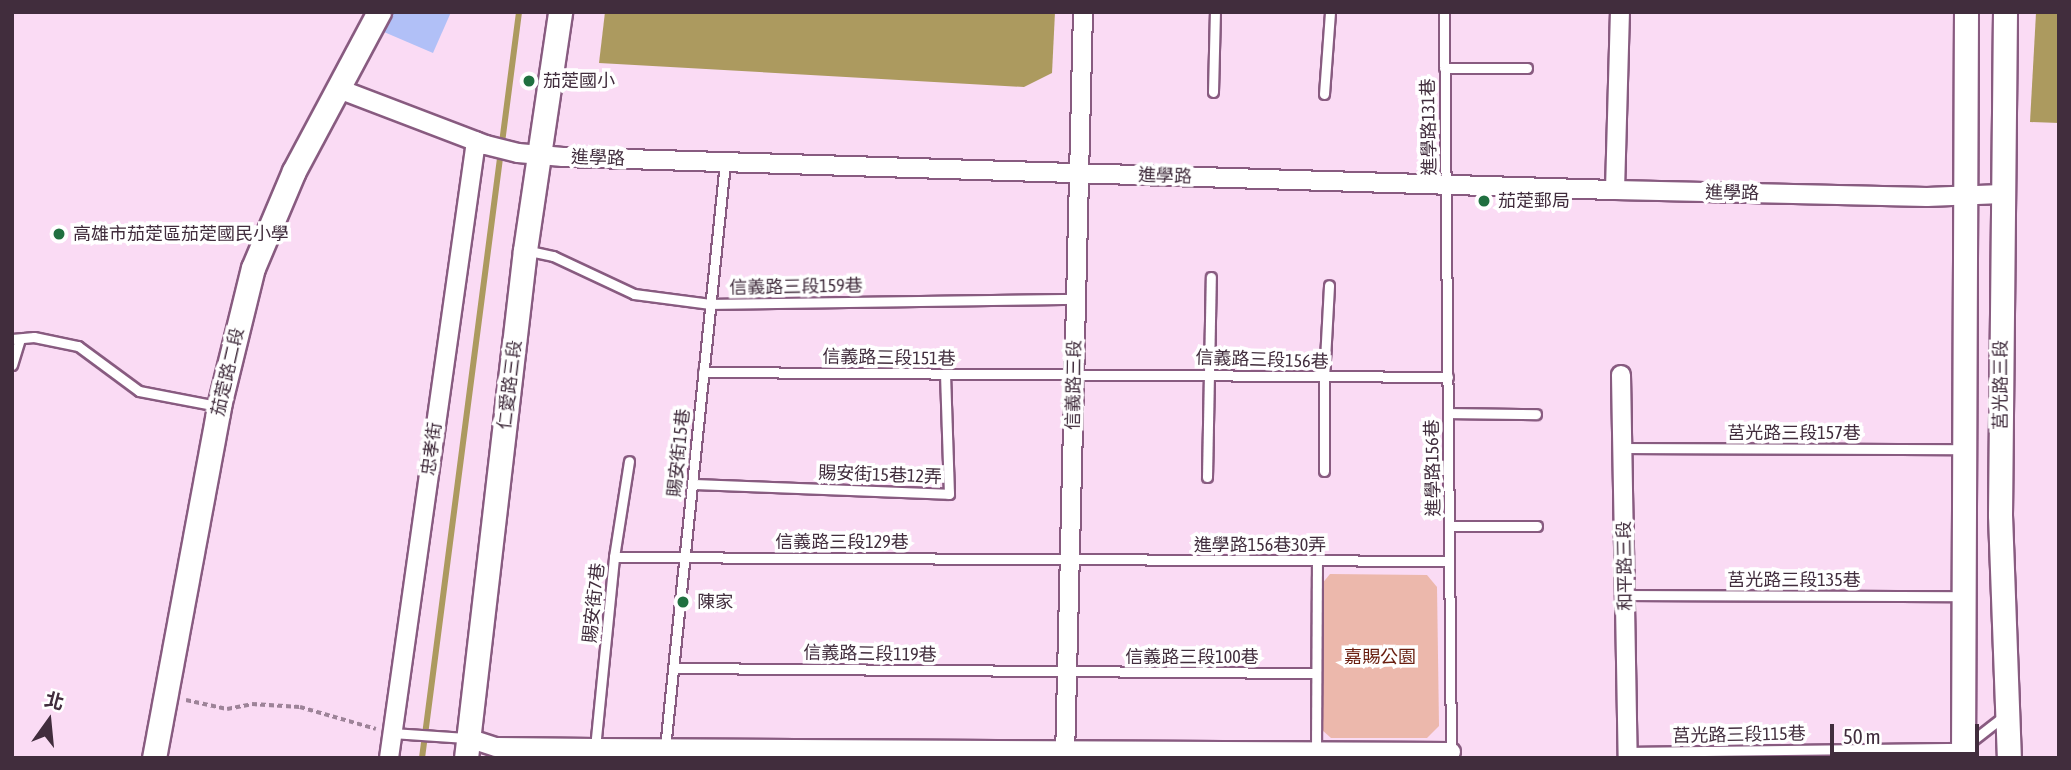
<!DOCTYPE html>
<html>
<head>
<meta charset="utf-8">
<style>
  body { margin:0 }
  #map { position:relative; width:2071px; height:770px; overflow:hidden; background:#fadbf4; font-family:"Asap Condensed","Noto Sans TC",sans-serif }
  div>[style] { position:absolute }
  .green>* { inset:0; background:#ecb8ac }
  .water>* { inset:0; background:#ac9a5f }
  .stream>* { height:6px; margin:-3px; padding:0 3px; transform-origin:3px; border-radius:3px; background:#ac9a5f }
  .building>* { inset:0; background:#b1c0f7 }
  .path>* { height:3.5px; margin-top:-1.75px; transform-origin:0; background:repeating-linear-gradient(90deg,#9d8398 0 5px,transparent 0 8.5px) }
  .roads { filter:drop-shadow(2px 0 #885b80) drop-shadow(-2px 0 #885b80) drop-shadow(0 2px #885b80) drop-shadow(0 -2px #885b80) }
  .service>* { height:9px; margin:-4.5px; padding:0 4.5px; transform-origin:4.5px; border-radius:4.5px; background:#fff }
  .minor>* { height:18px; margin:-9px; padding:0 9px; transform-origin:9px; border-radius:9px; background:#fff }
  .tertiary>* { height:23px; margin:-11.5px; padding:0 11.5px; transform-origin:11.5px; border-radius:11.5px; background:#fff }
  .dots>* { width:19px; height:19px; translate:-50% -50%; box-sizing:border-box; border:4px solid #fff; border-radius:50% }
  span { translate:-50% -50%; white-space:nowrap; text-align:center; line-height:1.15; -webkit-text-stroke:7px #fff; paint-order:stroke }
  .poi-label { font-size:18px; color:#412d3d }
  .left { translate:0 -50%; text-align:left }
  .street-label { font-size:18px; color:#412d3d }
  .park-label { font-size:18px; color:#691e0f }
  .frame { position:absolute; inset:0; border:14px solid #412d3d; pointer-events:none }
  .north { position:absolute; left:14px; top:686px; width:70px; height:70px; -webkit-text-stroke:5px #fff; paint-order:stroke; rotate:15deg; font-size:19px; font-weight:700; line-height:28px; text-align:center; color:#412d3d }
  .north::after { content:''; display:block; margin:auto; width:24px; height:32px; background:#412d3d; clip-path:polygon(50% 0,100% 100%,50% 72%,0 100%) }
  .scale { position:absolute; left:1830px; top:724px; width:149px; height:32px; box-sizing:border-box; border:4px solid #412d3d; border-top:0; padding-left:9px; font-size:21px; line-height:24px; white-space:nowrap; color:#412d3d; -webkit-text-stroke:5px #fff; paint-order:stroke }
</style>
</head>
<body>
<div id="map">
  <div class="green">
    <div style="clip-path:polygon(1330px 574px,1427px 575px,1437px 587px,1439px 726px,1427px 738px,1331px 738px,1322px 730px,1321px 585px)"></div>
  </div>
  <div class="water">
    <div style="clip-path:polygon(605px 12px,1055px 12px,1052px 73px,1024px 87px,599px 63px)"></div>
    <div style="clip-path:polygon(2036px 13px,2059px 13px,2059px 123px,2030px 122px)"></div>
  </div>
  <div class="stream">
    <div style="left:422px;top:758px;width:752px;rotate:-82.59deg"></div>
  </div>
  <div class="building">
    <div style="clip-path:polygon(393px 12px,451px 12px,433px 53px,384px 32px)"></div>
  </div>
  <div class="path">
    <div style="left:186px;top:700px;width:42px;rotate:12.4deg"></div>
    <div style="left:227px;top:709px;width:25px;rotate:-11deg"></div>
    <div style="left:252px;top:704px;width:48px;rotate:3.6deg"></div>
    <div style="left:300px;top:707px;width:79px;rotate:16.1deg"></div>
  </div>
  <div class="roads">
    <div class="service">
      <div style="left:1444px;top:12px;width:741px;rotate:89.46deg"></div>
      <div style="left:1444px;top:68px;width:83px"></div>
      <div style="left:1213px;top:92px;width:80px;rotate:-88.6deg"></div>
      <div style="left:1324px;top:94px;width:82px;rotate:-85.8deg"></div>
      <div style="left:525px;top:250px;width:29px;rotate:12deg"></div>
      <div style="left:553px;top:256px;width:89px;rotate:25.1deg"></div>
      <div style="left:634px;top:294px;width:77px;rotate:7.5deg"></div>
      <div style="left:710px;top:304px;width:366px;rotate:-0.8deg"></div>
      <div style="left:12px;top:339px;width:22px;rotate:-5deg"></div>
      <div style="left:34px;top:337px;width:45px;rotate:11.6deg"></div>
      <div style="left:78px;top:346px;width:76px;rotate:36.4deg"></div>
      <div style="left:139px;top:391px;width:79px;rotate:10.9deg"></div>
      <div style="left:12px;top:365px;width:27px;rotate:-73deg"></div>
      <div style="left:703px;top:372px;width:745px;rotate:0.38deg"></div>
      <div style="left:1448px;top:413px;width:88px;rotate:0.7deg"></div>
      <div style="left:1622px;top:448px;width:342px;rotate:0.2deg"></div>
      <div style="left:1324px;top:471px;width:93px;rotate:-90deg"></div>
      <div style="left:1324px;top:378px;width:93px;rotate:-86.9deg"></div>
      <div style="left:1207px;top:477px;width:200px;rotate:-88.9deg"></div>
      <div style="left:692px;top:484px;width:257px;rotate:2.2deg"></div>
      <div style="left:949px;top:494px;width:119px;rotate:-91.9deg"></div>
      <div style="left:1449px;top:526px;width:88px"></div>
      <div style="left:614px;top:557px;width:835px;rotate:0.27deg"></div>
      <div style="left:1625px;top:595px;width:338px;rotate:0.2deg"></div>
      <div style="left:673px;top:668px;width:643px;rotate:0.45deg"></div>
      <div style="left:392px;top:733px;width:74px;rotate:3.9deg"></div>
      <div style="left:665px;top:748px;width:589px;rotate:-84.15deg"></div>
      <div style="left:1316px;top:750px;width:189px;rotate:-89.7deg"></div>
      <div style="left:1628px;top:752px;width:335px;rotate:-0.7deg"></div>
      <div style="left:1963px;top:748px;width:52px;rotate:-38deg"></div>
      <div style="left:597px;top:758px;width:10px;rotate:-101deg"></div>
      <div style="left:595px;top:748px;width:192px;rotate:-84.3deg"></div>
      <div style="left:614px;top:557px;width:97px;rotate:-81.1deg"></div>
    </div>
    <div class="minor">
      <div style="left:339px;top:89px;width:157px;rotate:20.9deg"></div>
      <div style="left:486px;top:145px;width:33px;rotate:14deg"></div>
      <div style="left:518px;top:153px;width:45px;rotate:5.1deg"></div>
      <div style="left:563px;top:157px;width:1053px;rotate:1.8deg"></div>
      <div style="left:1615px;top:190px;width:312px;rotate:1.3deg"></div>
      <div style="left:1927px;top:197px;width:75px;rotate:-2.3deg"></div>
      <div style="left:1615px;top:190px;width:178px;rotate:-88.4deg"></div>
      <div style="left:1621px;top:375px;width:383px;rotate:89deg"></div>
      <div style="left:468px;top:738px;width:29px;rotate:18deg"></div>
      <div style="left:496px;top:747px;width:99px;rotate:0.6deg"></div>
      <div style="left:595px;top:748px;width:856px;rotate:0.27deg"></div>
      <div style="left:389px;top:758px;width:623px;rotate:-81.97deg"></div>
      <div style="left:1065px;top:758px;width:746px;rotate:-88.62deg"></div>
    </div>
    <div class="tertiary">
      <div style="left:2005px;top:12px;width:503px;rotate:90.57deg"></div>
      <div style="left:2000px;top:515px;width:243px;rotate:87.9deg"></div>
      <div style="left:154px;top:758px;width:358px;rotate:-79.5deg"></div>
      <div style="left:219px;top:406px;width:142px;rotate:-76.2deg"></div>
      <div style="left:253px;top:268px;width:105px;rotate:-67.1deg"></div>
      <div style="left:294px;top:171px;width:180px;rotate:-61.9deg"></div>
      <div style="left:466px;top:758px;width:511px;rotate:-83.38deg"></div>
      <div style="left:525px;top:250px;width:241px;rotate:-81.6deg"></div>
      <div style="left:1963px;top:758px;width:746px;rotate:-89.77deg"></div>
    </div>
  </div>
  <div class="dots">
    <div style="left:529px;top:81px;background:#207040"></div>
    <div style="left:1484px;top:201px;background:#207040"></div>
    <div style="left:59px;top:234px;background:#207040"></div>
    <div style="left:683px;top:602px;background:#207040"></div>
  </div>
  <div class="poi-label">
    <span class="left" style="left:543px;top:81px">茄萣國小</span>
    <span class="left" style="left:1498px;top:201px">茄萣郵局</span>
    <span class="left" style="left:73px;top:234px">高雄市茄萣區茄萣國民小學</span>
    <span class="left" style="left:697px;top:602px">陳家</span>
  </div>
  <div class="street-label">
    <span style="left:1429px;top:127px;rotate:-91deg">進學路131巷</span>
    <span style="left:598px;top:158px;rotate:2deg">進學路</span>
    <span style="left:1165px;top:176px;rotate:2deg">進學路</span>
    <span style="left:1732px;top:193px;rotate:1deg">進學路</span>
    <span style="left:796px;top:287px;rotate:-1deg">信義路三段159巷</span>
    <span style="left:889px;top:358px;rotate:1deg">信義路三段151巷</span>
    <span style="left:1262px;top:360px;rotate:2deg">信義路三段156巷</span>
    <span style="left:228px;top:372px;rotate:-77deg">茄萣路二段</span>
    <span style="left:510px;top:385px;rotate:-83deg">仁愛路三段</span>
    <span style="left:1074px;top:385px;rotate:-89deg">信義路三段</span>
    <span style="left:2001px;top:385px;rotate:-90deg">莒光路三段</span>
    <span style="left:1794px;top:433px">莒光路三段157巷</span>
    <span style="left:432px;top:449px;rotate:-82deg">忠孝街</span>
    <span style="left:679px;top:453px;rotate:-84deg">賜安街15巷</span>
    <span style="left:1433px;top:468px;rotate:-91deg">進學路156巷</span>
    <span style="left:880px;top:475px;rotate:2deg">賜安街15巷12弄</span>
    <span style="left:842px;top:542px">信義路三段129巷</span>
    <span style="left:1260px;top:545px">進學路156巷30弄</span>
    <span style="left:1625px;top:566px;rotate:-91deg">和平路三段</span>
    <span style="left:1794px;top:580px">莒光路三段135巷</span>
    <span style="left:594px;top:603px;rotate:-84deg">賜安街7巷</span>
    <span style="left:870px;top:654px;rotate:1deg">信義路三段119巷</span>
    <span style="left:1192px;top:657px">信義路三段100巷</span>
    <span style="left:1739px;top:735px;rotate:-1deg">莒光路三段115巷</span>
  </div>
  <div class="park-label">
    <span style="left:1380px;top:657px">嘉賜公園</span>
  </div>
  <div class="frame"></div>
  <div class="north">北</div>
  <div class="scale">50 m</div>
</div>
</body>
</html>
